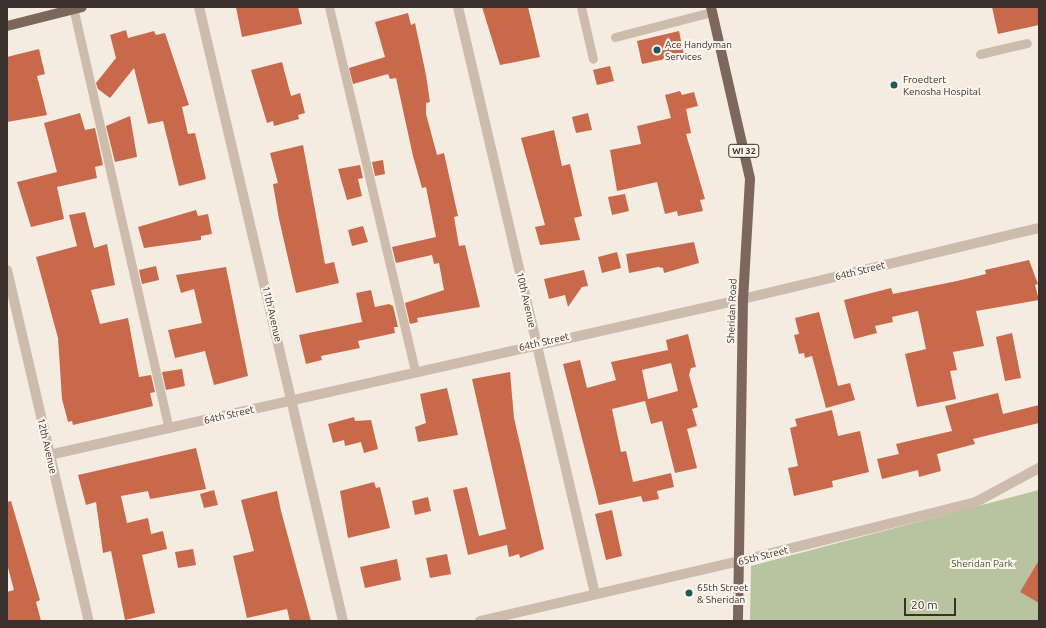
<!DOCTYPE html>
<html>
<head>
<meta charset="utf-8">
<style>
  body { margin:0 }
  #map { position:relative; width:1046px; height:628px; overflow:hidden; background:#f4ebe1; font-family:Ubuntu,sans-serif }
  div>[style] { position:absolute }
  .green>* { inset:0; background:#b8c4a0 }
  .building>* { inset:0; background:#c8694b }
  .service>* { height:9px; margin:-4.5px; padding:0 4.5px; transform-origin:4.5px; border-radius:4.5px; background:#cdbbac }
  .minor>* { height:10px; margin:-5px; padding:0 5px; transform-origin:5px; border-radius:5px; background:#cdbbac }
  .primary>* { height:10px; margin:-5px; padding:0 5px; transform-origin:5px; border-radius:5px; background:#7d675c }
  .dots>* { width:11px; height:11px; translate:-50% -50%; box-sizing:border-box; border:2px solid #fbf5ee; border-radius:50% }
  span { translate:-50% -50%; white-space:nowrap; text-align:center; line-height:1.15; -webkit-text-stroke:4px #fbf5ee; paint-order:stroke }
  .shield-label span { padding:1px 3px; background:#fbf5ee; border:1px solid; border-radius:3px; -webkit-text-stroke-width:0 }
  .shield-label { font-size:9px; color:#3b302b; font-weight:700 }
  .poi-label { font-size:10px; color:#3b302b }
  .left { translate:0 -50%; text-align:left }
  .street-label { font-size:10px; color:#3b302b }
  .park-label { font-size:10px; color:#4a5a2e }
  .frame { position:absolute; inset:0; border:8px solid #3b302b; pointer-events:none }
  .scale { position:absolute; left:904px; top:598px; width:52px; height:18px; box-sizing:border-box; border:2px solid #3b302b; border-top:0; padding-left:5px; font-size:12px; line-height:14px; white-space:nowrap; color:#3b302b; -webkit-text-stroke:3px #fbf5ee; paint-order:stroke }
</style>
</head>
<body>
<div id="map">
  <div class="green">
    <div style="clip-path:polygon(1039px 490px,1039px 621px,750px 621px,751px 566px)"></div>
  </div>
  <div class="building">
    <div style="clip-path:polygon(236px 7px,298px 7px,302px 24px,242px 37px)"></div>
    <div style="clip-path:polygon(482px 7px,528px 7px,540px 57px,500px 65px)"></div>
    <div style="clip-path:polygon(992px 7px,1039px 7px,1039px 25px,998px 34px)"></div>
    <div style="clip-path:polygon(408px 13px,411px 25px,415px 23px,426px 75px,430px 102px,426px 103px,426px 114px,437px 155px,444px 153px,458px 216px,454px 217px,459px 246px,465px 245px,480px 307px,417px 318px,418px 322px,410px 324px,405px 303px,444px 290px,439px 263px,434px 264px,432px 255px,396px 263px,392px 247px,436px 237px,426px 187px,422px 188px,413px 156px,396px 78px,390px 79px,388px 74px,353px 84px,349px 68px,385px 57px,375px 22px)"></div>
    <div style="clip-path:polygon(126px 30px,128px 38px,154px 31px,156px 35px,165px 33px,189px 105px,182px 107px,188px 134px,195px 133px,206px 179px,179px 186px,163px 121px,148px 124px,134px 68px,110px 98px,98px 89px,96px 83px,116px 58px,110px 35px)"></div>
    <div style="clip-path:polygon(679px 31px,684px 55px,642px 64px,637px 41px)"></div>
    <div style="clip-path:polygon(39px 49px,45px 74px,37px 76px,47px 115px,7px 122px,7px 57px)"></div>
    <div style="clip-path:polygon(282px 62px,291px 96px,300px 93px,305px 113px,298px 115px,299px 119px,274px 126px,273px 121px,267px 123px,251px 70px)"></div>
    <div style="clip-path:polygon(610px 66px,614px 81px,597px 85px,593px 70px)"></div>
    <div style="clip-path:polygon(680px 91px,682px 95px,694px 92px,698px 106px,686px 109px,691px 133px,686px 134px,705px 199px,700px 200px,703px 211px,678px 216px,677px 211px,665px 214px,657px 182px,617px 191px,610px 150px,641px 144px,637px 126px,671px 118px,665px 95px)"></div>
    <div style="clip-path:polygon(80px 113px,85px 130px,95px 128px,103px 165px,95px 167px,97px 178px,57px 187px,64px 219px,31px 227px,17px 182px,57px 172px,44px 123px)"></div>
    <div style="clip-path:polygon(588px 113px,592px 130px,576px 133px,572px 117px)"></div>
    <div style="clip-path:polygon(130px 116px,137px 157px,115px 162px,106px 126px)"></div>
    <div style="clip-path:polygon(554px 130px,562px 166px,570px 164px,582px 216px,574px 218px,580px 240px,540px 245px,535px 227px,545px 225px,521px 138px)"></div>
    <div style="clip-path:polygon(303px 145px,325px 264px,334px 262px,339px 283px,296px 293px,279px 219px,273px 184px,278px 183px,270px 153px)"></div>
    <div style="clip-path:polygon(383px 160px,385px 174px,375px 176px,372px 162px)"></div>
    <div style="clip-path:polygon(360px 165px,363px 178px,358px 179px,362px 196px,347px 200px,338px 169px)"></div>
    <div style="clip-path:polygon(625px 194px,629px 211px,612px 215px,608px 197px)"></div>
    <div style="clip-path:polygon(196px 210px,198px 216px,208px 214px,212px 234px,201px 236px,201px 240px,144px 248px,138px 227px)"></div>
    <div style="clip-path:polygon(85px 212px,94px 248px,107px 244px,115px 285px,91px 290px,100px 324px,128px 318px,139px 377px,151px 375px,155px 392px,150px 393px,153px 406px,73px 425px,72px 421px,68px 422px,62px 399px,58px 338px,36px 257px,77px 246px,69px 215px)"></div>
    <div style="clip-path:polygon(363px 226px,368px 242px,352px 246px,348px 230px)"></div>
    <div style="clip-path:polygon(694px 242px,699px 263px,664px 273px,663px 268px,658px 267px,629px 273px,626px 254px)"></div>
    <div style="clip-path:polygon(617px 252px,621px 268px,602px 273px,598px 257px)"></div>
    <div style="clip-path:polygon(1029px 260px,1038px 284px,1035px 285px,1039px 300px,976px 311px,984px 346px,953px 352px,957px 370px,950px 371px,956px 399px,917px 407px,905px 354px,926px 349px,918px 311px,892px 317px,893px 322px,875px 326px,877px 333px,854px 339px,844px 300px,891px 288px,893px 294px,957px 281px,986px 274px,985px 270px)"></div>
    <div style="clip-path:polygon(156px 266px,159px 280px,142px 284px,139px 270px)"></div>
    <div style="clip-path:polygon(226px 267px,248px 376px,214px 385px,205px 351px,175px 358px,168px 330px,202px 323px,194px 289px,181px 293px,176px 275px)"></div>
    <div style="clip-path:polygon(584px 270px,588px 286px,582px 287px,568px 307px,565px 295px,549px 299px,544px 279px)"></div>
    <div style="clip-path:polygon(371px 290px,375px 307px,389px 304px,393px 306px,398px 327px,394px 327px,395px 333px,358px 341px,360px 348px,321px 356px,322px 360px,306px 364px,299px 335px,362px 322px,356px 293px)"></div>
    <div style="clip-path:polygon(819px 312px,838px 386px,850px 383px,855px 400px,826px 408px,812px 356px,805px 358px,804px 353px,799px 354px,794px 335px,799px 334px,795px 318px)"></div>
    <div style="clip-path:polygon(1012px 333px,1021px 378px,1005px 381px,996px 337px)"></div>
    <div style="clip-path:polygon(evenodd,688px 334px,696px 367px,691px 368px,689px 375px,698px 407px,692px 409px,697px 426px,687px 429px,697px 468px,675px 473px,662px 421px,651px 424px,645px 401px,612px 409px,621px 452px,626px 451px,633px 482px,671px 473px,674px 487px,657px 491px,659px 499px,643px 502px,641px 496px,599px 505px,563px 364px,580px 360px,587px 388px,616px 380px,611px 362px,668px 350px,666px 340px,688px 334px,671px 363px,678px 391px,648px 399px,642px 370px,671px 363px)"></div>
    <div style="clip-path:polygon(182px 369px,185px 386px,166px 390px,162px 372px)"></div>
    <div style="clip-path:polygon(510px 372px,514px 418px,544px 549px,520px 558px,519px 554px,509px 557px,507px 545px,468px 555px,453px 490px,467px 487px,479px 536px,506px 529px,472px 379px)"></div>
    <div style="clip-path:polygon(447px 388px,458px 435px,418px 442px,415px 427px,426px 423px,420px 394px)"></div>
    <div style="clip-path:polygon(998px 393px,1003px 414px,1039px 405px,1039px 423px,973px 439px,975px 444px,937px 454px,941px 471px,919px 477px,918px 470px,882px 479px,877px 459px,899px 454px,896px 444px,952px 431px,945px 406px)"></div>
    <div style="clip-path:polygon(832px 410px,838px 436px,860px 431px,869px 472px,832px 481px,833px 487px,794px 496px,788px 468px,798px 466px,790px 428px,797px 426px,795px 419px)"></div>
    <div style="clip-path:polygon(354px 417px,355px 421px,371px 420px,378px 449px,364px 453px,361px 442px,345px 446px,344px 440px,333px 443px,328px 424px)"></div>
    <div style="clip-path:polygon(196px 448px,206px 489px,150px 499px,148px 491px,121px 496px,127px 523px,148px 518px,151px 534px,163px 531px,167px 549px,142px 555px,155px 613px,125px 620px,111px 551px,103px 553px,96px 502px,86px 505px,78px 475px)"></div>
    <div style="clip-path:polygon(374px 482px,376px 488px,380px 487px,390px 528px,348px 538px,340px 491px)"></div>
    <div style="clip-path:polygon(214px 490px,218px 505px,204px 508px,200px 494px)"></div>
    <div style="clip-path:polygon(277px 491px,281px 511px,311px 621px,290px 621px,287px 609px,247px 618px,233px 556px,254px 551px,241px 500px)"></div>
    <div style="clip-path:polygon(428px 497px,431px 511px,415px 515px,412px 501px)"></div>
    <div style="clip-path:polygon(11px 501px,40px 600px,36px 602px,41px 621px,7px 621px,7px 592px,14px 590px,7px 564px,7px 502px)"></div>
    <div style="clip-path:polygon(612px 510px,622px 556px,606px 560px,595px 514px)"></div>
    <div style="clip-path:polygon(193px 549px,196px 565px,178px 568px,175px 552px)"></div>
    <div style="clip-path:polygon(447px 554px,451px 574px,430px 578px,426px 558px)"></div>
    <div style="clip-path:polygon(397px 559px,401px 580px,365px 588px,360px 567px)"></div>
    <div style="clip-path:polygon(1039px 560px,1039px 603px,1020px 592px)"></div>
  </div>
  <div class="service">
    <div style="left:73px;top:7px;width:432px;rotate:77.2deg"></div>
    <div style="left:329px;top:7px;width:375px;rotate:76.7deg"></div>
    <div style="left:581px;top:7px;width:53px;rotate:77deg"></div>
    <div style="left:615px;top:37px;width:100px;rotate:-14.5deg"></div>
    <div style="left:980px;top:54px;width:48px;rotate:-13.2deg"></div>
  </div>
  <div class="minor">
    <div style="left:199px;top:7px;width:631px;rotate:76.8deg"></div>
    <div style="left:458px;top:7px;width:603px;rotate:76.86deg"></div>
    <div style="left:7px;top:270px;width:360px;rotate:76.9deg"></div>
    <div style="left:49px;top:455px;width:711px;rotate:-12.67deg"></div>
    <div style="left:743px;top:299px;width:304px;rotate:-13.5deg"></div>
    <div style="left:480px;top:621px;width:267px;rotate:-13deg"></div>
    <div style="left:740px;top:561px;width:243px;rotate:-14deg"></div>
    <div style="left:976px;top:502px;width:72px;rotate:-28.4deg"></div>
  </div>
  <div class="primary">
    <div style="left:711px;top:7px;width:176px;rotate:77.2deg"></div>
    <div style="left:750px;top:179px;width:120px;rotate:93.3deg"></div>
    <div style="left:743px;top:299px;width:322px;rotate:90.9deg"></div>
    <div style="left:7px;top:26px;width:77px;rotate:-14.2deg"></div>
  </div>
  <div class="dots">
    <div style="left:657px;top:50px;background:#1f5a5e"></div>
    <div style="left:894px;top:85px;background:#1f5a5e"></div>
    <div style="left:689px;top:593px;background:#1f5a5e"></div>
  </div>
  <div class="shield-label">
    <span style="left:744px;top:151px">WI 32</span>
  </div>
  <div class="poi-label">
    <span class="left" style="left:665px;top:50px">Ace Handyman<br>Services</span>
    <span class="left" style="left:903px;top:85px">Froedtert<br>Kenosha Hospital</span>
    <span class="left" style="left:697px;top:593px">65th Street<br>&amp; Sheridan</span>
  </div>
  <div class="street-label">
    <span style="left:860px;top:271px;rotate:-14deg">64th Street</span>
    <span style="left:526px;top:300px;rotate:77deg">10th Avenue</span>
    <span style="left:732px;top:311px;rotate:-88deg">Sheridan Road</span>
    <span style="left:272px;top:314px;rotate:77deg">11th Avenue</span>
    <span style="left:544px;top:342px;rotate:-13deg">64th Street</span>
    <span style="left:229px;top:415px;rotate:-13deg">64th Street</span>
    <span style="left:47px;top:446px;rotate:77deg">12th Avenue</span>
    <span style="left:763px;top:556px;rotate:-14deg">65th Street</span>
  </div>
  <div class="park-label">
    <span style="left:982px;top:564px">Sheridan Park</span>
  </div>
  <div class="frame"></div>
  <div class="scale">20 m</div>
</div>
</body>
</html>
